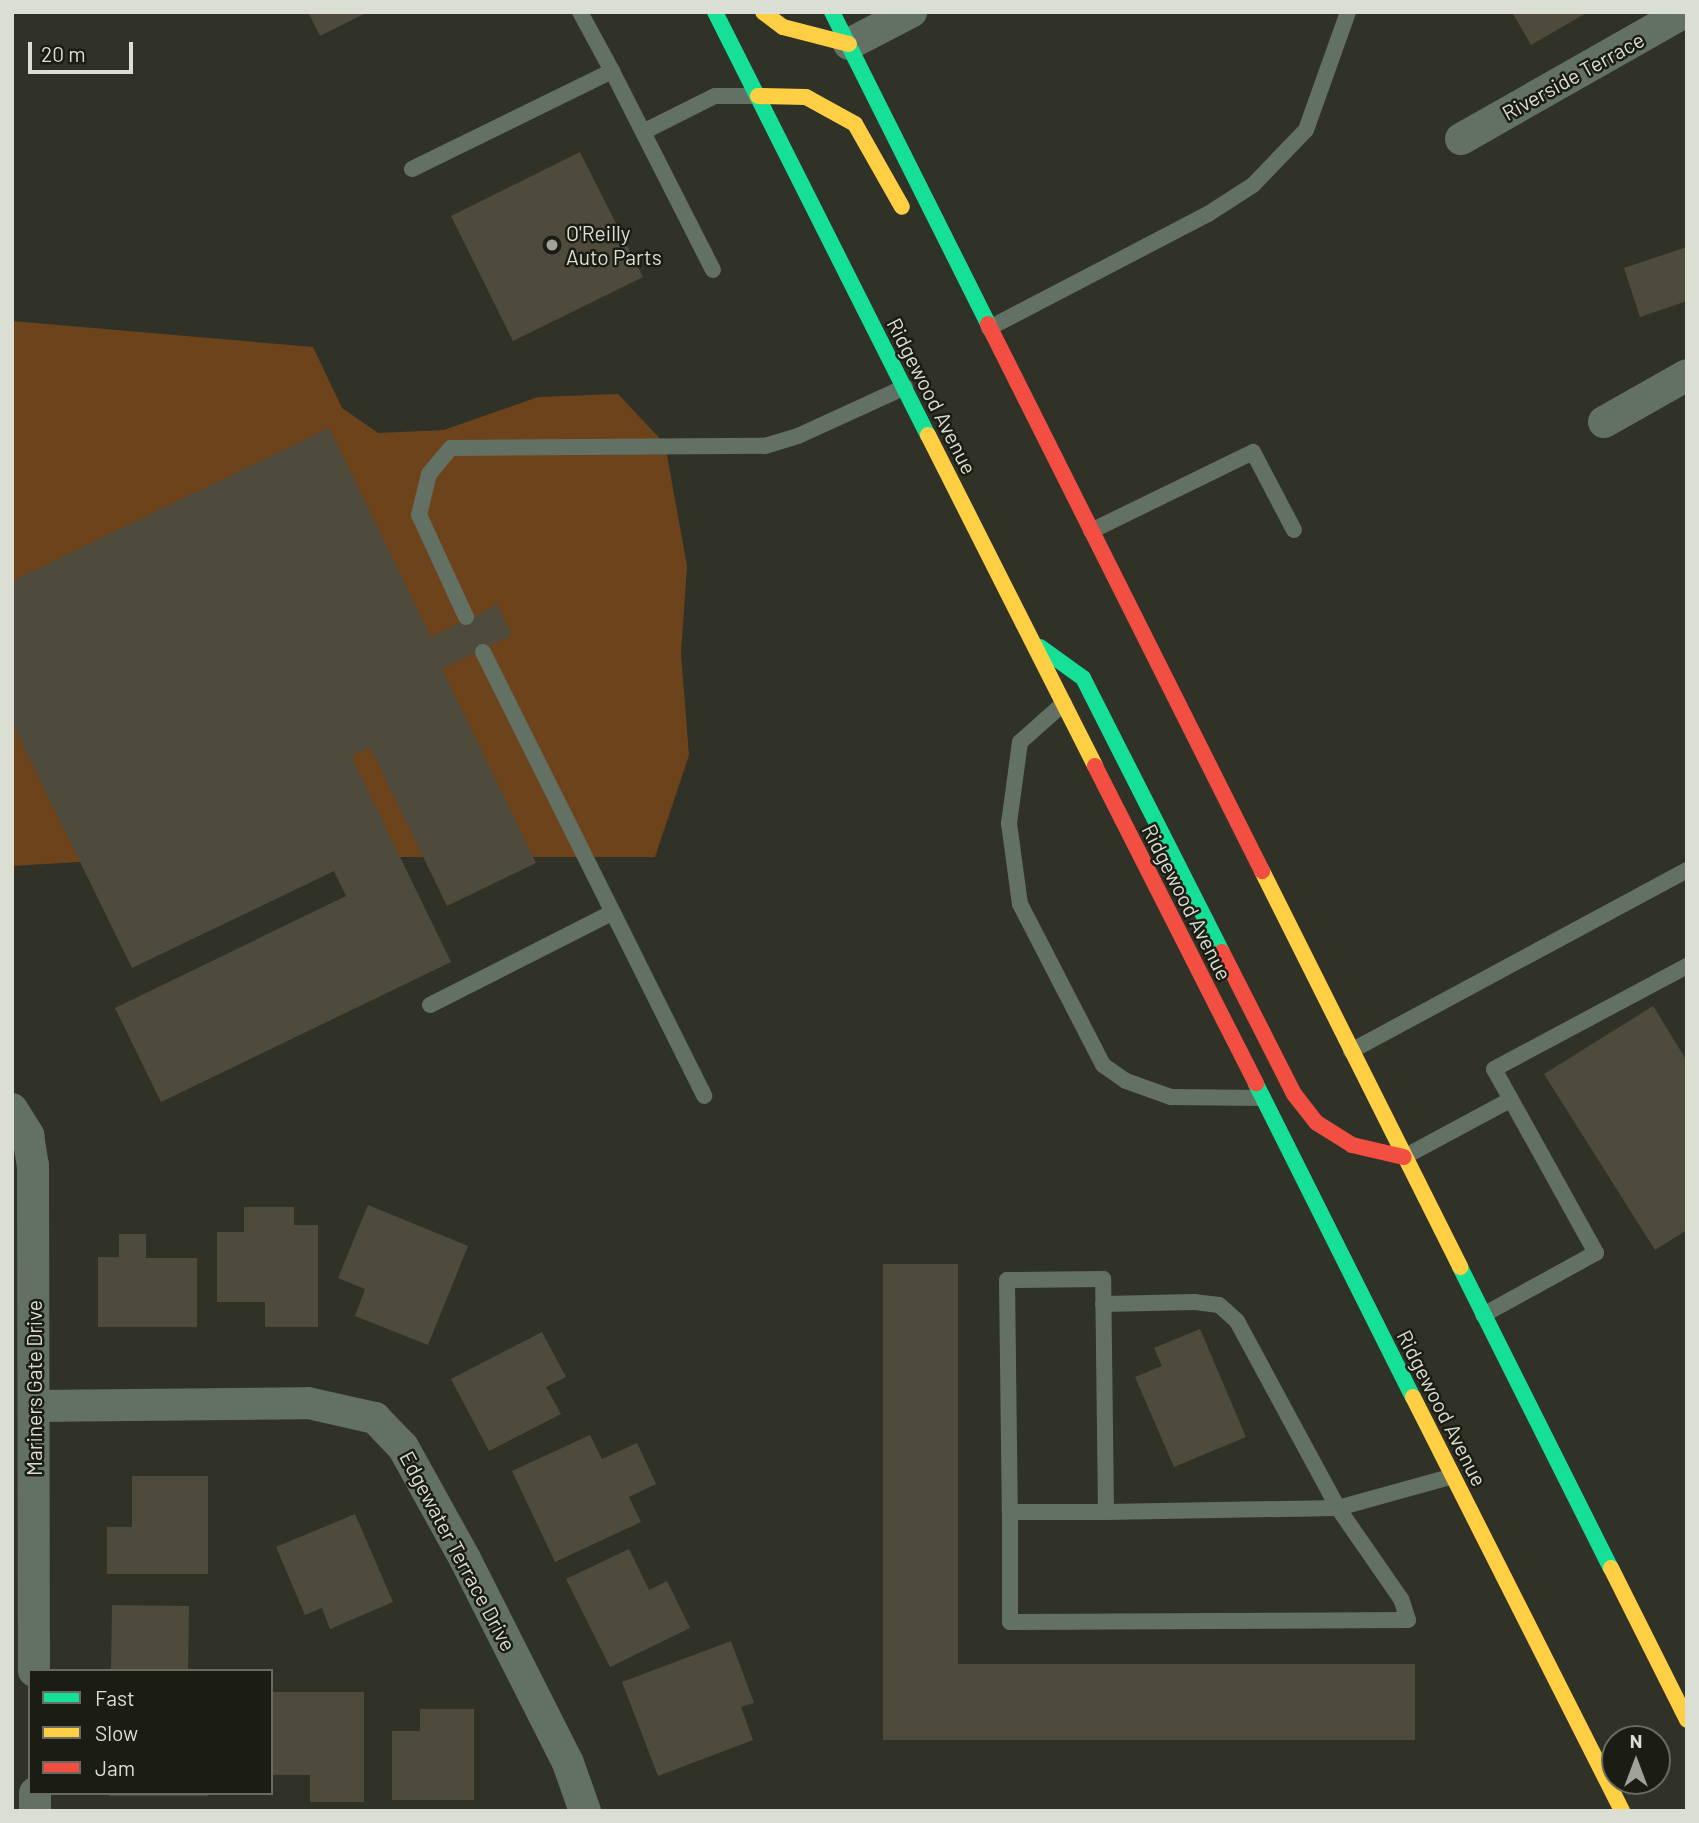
<!DOCTYPE html>
<html>
<head>
<meta charset="utf-8">
<style>
  body { margin:0 }
  #map { position:relative; width:1699px; height:1823px; overflow:hidden; background:#303228; font-family:Barlow,sans-serif }
  div>[style] { position:absolute }
  .green>* { inset:0; background:#6d431b }
  .building>* { inset:0; background:#4e4b3d }
  .lane>* { height:16px; margin:-8px; padding:0 8px; transform-origin:8px; border-radius:8px; background:#637064 }
  .street>* { height:32px; margin:-16px; padding:0 16px; transform-origin:16px; border-radius:16px; background:#637064 }
  .fast>* { height:16px; margin:-8px; padding:0 8px; transform-origin:8px; border-radius:8px; background:#16e098 }
  .slow>* { height:16px; margin:-8px; padding:0 8px; transform-origin:8px; border-radius:8px; background:#ffcf43 }
  .jam>* { height:16px; margin:-8px; padding:0 8px; transform-origin:8px; border-radius:8px; background:#f24e42 }
  .dots>* { width:19px; height:19px; translate:-50% -50%; box-sizing:border-box; border:4px solid #1b1d14; border-radius:50% }
  span { translate:-50% -50%; white-space:nowrap; text-align:center; line-height:1.15; -webkit-text-stroke:5px #1b1d14; paint-order:stroke }
  .street-label { font-size:21px; color:#dbdfd3 }
  .poi-label { font-size:21px; color:#dbdfd3 }
  .left { translate:0 -50%; text-align:left }
  .frame { position:absolute; inset:0; border:14px solid #dbdfd3; pointer-events:none }
  .legend { position:absolute; left:28px; top:1669px; width:245px; height:126px; box-sizing:border-box; background:#1b1d14; border:2px solid #686b60; margin:0; padding:9px 12px; list-style:none; font-size:21px; color:#dbdfd3 }
  .legend li { display:flex; align-items:center; gap:14px; height:35px }
  .legend b { width:35px; border:2px solid #686b60 }
  .north { position:absolute; left:1601px; top:1725px; width:70px; height:70px; box-sizing:border-box; background:#1b1d14; border:2px solid #686b60; border-radius:50%; rotate:0deg; font-size:19px; font-weight:700; line-height:28px; text-align:center; color:#dbdfd3 }
  .north::after { content:''; display:block; margin:auto; width:24px; height:32px; background:#9fa297; clip-path:polygon(50% 0,100% 100%,50% 72%,0 100%) }
  .scale { position:absolute; left:28px; top:42px; width:105px; height:32px; box-sizing:border-box; border:4px solid #dbdfd3; border-top:0; padding-left:9px; font-size:21px; line-height:24px; white-space:nowrap; color:#dbdfd3; -webkit-text-stroke:5px #1b1d14; paint-order:stroke }
</style>
</head>
<body>
<div id="map">
  <div class="green">
    <div style="clip-path:polygon(12px 321px,313px 347px,342px 408px,378px 433px,444px 430px,538px 397px,618px 394px,665px 444px,687px 566px,681px 654px,689px 755px,655px 857px,163px 857px,12px 866px)"></div>
  </div>
  <div class="building">
    <div style="clip-path:polygon(308px 12px,368px 12px,320px 36px)"></div>
    <div style="clip-path:polygon(1512px 12px,1588px 12px,1531px 45px)"></div>
    <div style="clip-path:polygon(580px 152px,643px 277px,513px 341px,451px 216px)"></div>
    <div style="clip-path:polygon(1687px 247px,1687px 301px,1640px 317px,1624px 268px)"></div>
    <div style="clip-path:polygon(329px 428px,431px 637px,497px 605px,512px 635px,442px 669px,536px 863px,447px 906px,370px 747px,351px 756px,451px 962px,161px 1102px,115px 1008px,346px 896px,334px 871px,132px 968px,12px 723px,12px 581px)"></div>
    <div style="clip-path:polygon(1653px 1006px,1687px 1061px,1687px 1230px,1655px 1250px,1544px 1074px)"></div>
    <div style="clip-path:polygon(368px 1205px,468px 1246px,428px 1345px,355px 1316px,365px 1289px,338px 1278px)"></div>
    <div style="clip-path:polygon(244px 1207px,294px 1207px,294px 1225px,318px 1225px,318px 1327px,265px 1327px,265px 1302px,217px 1302px,217px 1232px,244px 1232px)"></div>
    <div style="clip-path:polygon(119px 1234px,146px 1234px,146px 1258px,197px 1258px,197px 1327px,98px 1327px,98px 1257px,119px 1257px)"></div>
    <div style="clip-path:polygon(883px 1264px,958px 1264px,958px 1664px,1415px 1664px,1415px 1740px,883px 1740px)"></div>
    <div style="clip-path:polygon(1200px 1329px,1246px 1437px,1174px 1467px,1135px 1377px,1162px 1366px,1154px 1348px)"></div>
    <div style="clip-path:polygon(542px 1332px,566px 1377px,546px 1387px,561px 1414px,489px 1451px,451px 1379px)"></div>
    <div style="clip-path:polygon(590px 1435px,602px 1459px,637px 1443px,656px 1484px,629px 1497px,641px 1522px,555px 1562px,512px 1471px)"></div>
    <div style="clip-path:polygon(132px 1476px,208px 1476px,208px 1574px,107px 1574px,107px 1527px,132px 1527px)"></div>
    <div style="clip-path:polygon(355px 1514px,393px 1602px,330px 1629px,322px 1608px,305px 1615px,276px 1547px)"></div>
    <div style="clip-path:polygon(629px 1549px,649px 1590px,667px 1581px,690px 1628px,610px 1667px,566px 1579px)"></div>
    <div style="clip-path:polygon(112px 1605px,189px 1606px,188px 1671px,111px 1671px)"></div>
    <div style="clip-path:polygon(731px 1641px,754px 1703px,741px 1707px,753px 1740px,658px 1776px,622px 1682px)"></div>
    <div style="clip-path:polygon(271px 1692px,364px 1692px,364px 1802px,310px 1802px,310px 1775px,271px 1775px)"></div>
    <div style="clip-path:polygon(420px 1709px,474px 1709px,474px 1800px,392px 1800px,392px 1731px,420px 1731px)"></div>
    <div style="clip-path:polygon(109px 1793px,208px 1793px,208px 1796px,109px 1796px)"></div>
  </div>
  <div class="lane">
    <div style="left:580px;top:12px;width:67px;rotate:61.5deg"></div>
    <div style="left:643px;top:132px;width:80px;rotate:-26.6deg"></div>
    <div style="left:715px;top:96px;width:40px"></div>
    <div style="left:412px;top:169px;width:223px;rotate:-26.1deg"></div>
    <div style="left:612px;top:71px;width:223px;rotate:63.1deg"></div>
    <div style="left:989px;top:328px;width:247px;rotate:-27.5deg"></div>
    <div style="left:1208px;top:214px;width:54px;rotate:-32.8deg"></div>
    <div style="left:1253px;top:185px;width:76px;rotate:-46.1deg"></div>
    <div style="left:1306px;top:130px;width:125px;rotate:-70.4deg"></div>
    <div style="left:1091px;top:531px;width:180px;rotate:-26deg"></div>
    <div style="left:1253px;top:452px;width:88px;rotate:62.3deg"></div>
    <div style="left:466px;top:617px;width:112px;rotate:-114.7deg"></div>
    <div style="left:419px;top:515px;width:42px;rotate:-76.3deg"></div>
    <div style="left:429px;top:474px;width:34px;rotate:-50deg"></div>
    <div style="left:451px;top:448px;width:314px;rotate:-0.4deg"></div>
    <div style="left:765px;top:446px;width:34px;rotate:-17deg"></div>
    <div style="left:798px;top:436px;width:118px;rotate:-24.6deg"></div>
    <div style="left:483px;top:652px;width:496px;rotate:63.5deg"></div>
    <div style="left:1064px;top:703px;width:59px;rotate:138.4deg"></div>
    <div style="left:1020px;top:742px;width:82px;rotate:97.7deg"></div>
    <div style="left:1009px;top:823px;width:82px;rotate:82.3deg"></div>
    <div style="left:1020px;top:904px;width:181px;rotate:62.7deg"></div>
    <div style="left:1103px;top:1065px;width:28px;rotate:35deg"></div>
    <div style="left:1126px;top:1081px;width:48px;rotate:19.6deg"></div>
    <div style="left:1171px;top:1097px;width:92px;rotate:0.6deg"></div>
    <div style="left:430px;top:1005px;width:205px;rotate:-26.9deg"></div>
    <div style="left:1351px;top:1051px;width:382px;rotate:-28.3deg"></div>
    <div style="left:1404px;top:1157px;width:120px;rotate:-28.3deg"></div>
    <div style="left:1483px;top:1315px;width:129px;rotate:-28.8deg"></div>
    <div style="left:1596px;top:1253px;width:210px;rotate:-119deg"></div>
    <div style="left:1494px;top:1069px;width:219px;rotate:-28.1deg"></div>
    <div style="left:1010px;top:1512px;width:110px;rotate:90deg"></div>
    <div style="left:1010px;top:1622px;width:398px;rotate:-0.3deg"></div>
    <div style="left:1408px;top:1620px;width:22px;rotate:-108deg"></div>
    <div style="left:1401px;top:1599px;width:111px;rotate:-124.7deg"></div>
    <div style="left:1338px;top:1508px;width:213px;rotate:-118.4deg"></div>
    <div style="left:1237px;top:1321px;width:24px;rotate:-138deg"></div>
    <div style="left:1219px;top:1305px;width:24px;rotate:-173deg"></div>
    <div style="left:1195px;top:1302px;width:92px;rotate:178.8deg"></div>
    <div style="left:1106px;top:1512px;width:233px;rotate:-90.7deg"></div>
    <div style="left:1103px;top:1279px;width:96px;rotate:179.4deg"></div>
    <div style="left:1007px;top:1280px;width:232px;rotate:89.3deg"></div>
    <div style="left:1010px;top:1512px;width:96px"></div>
    <div style="left:1106px;top:1512px;width:232px;rotate:-1deg"></div>
    <div style="left:1338px;top:1508px;width:119px;rotate:-15.5deg"></div>
  </div>
  <div class="street">
    <div style="left:849px;top:44px;width:70px;rotate:-27.3deg"></div>
    <div style="left:1461px;top:139px;width:257px;rotate:-29.6deg"></div>
    <div style="left:1604px;top:422px;width:95px;rotate:-29.5deg"></div>
    <div style="left:12px;top:1109px;width:31px;rotate:58deg"></div>
    <div style="left:28px;top:1135px;width:30px;rotate:81deg"></div>
    <div style="left:33px;top:1165px;width:506px;rotate:89.89deg"></div>
    <div style="left:35px;top:1406px;width:273px;rotate:-0.6deg"></div>
    <div style="left:308px;top:1403px;width:69px;rotate:12.6deg"></div>
    <div style="left:375px;top:1418px;width:40px;rotate:46deg"></div>
    <div style="left:403px;top:1447px;width:128px;rotate:61deg"></div>
    <div style="left:465px;top:1559px;width:229px;rotate:63.2deg"></div>
    <div style="left:568px;top:1763px;width:51px;rotate:70.5deg"></div>
    <div style="left:35px;top:1793px;width:18px;rotate:90deg"></div>
  </div>
  <div class="fast">
    <div style="left:715px;top:12px;width:474px;rotate:63.3deg"></div>
    <div style="left:832px;top:12px;width:349px;rotate:63.4deg"></div>
    <div style="left:1040px;top:647px;width:53px;rotate:35.8deg"></div>
    <div style="left:1083px;top:678px;width:307px;rotate:63.1deg"></div>
    <div style="left:1256px;top:1084px;width:350px;rotate:63.4deg"></div>
    <div style="left:1460px;top:1267px;width:337px;rotate:63.4deg"></div>
  </div>
  <div class="slow">
    <div style="left:763px;top:12px;width:25px;rotate:37deg"></div>
    <div style="left:783px;top:27px;width:68px;rotate:14.4deg"></div>
    <div style="left:758px;top:96px;width:48px;rotate:1.2deg"></div>
    <div style="left:806px;top:97px;width:56px;rotate:28.9deg"></div>
    <div style="left:855px;top:124px;width:95px;rotate:60.5deg"></div>
    <div style="left:928px;top:435px;width:371px;rotate:63.2deg"></div>
    <div style="left:1262px;top:871px;width:443px;rotate:63.4deg"></div>
    <div style="left:1413px;top:1397px;width:464px;rotate:63.2deg"></div>
    <div style="left:1611px;top:1568px;width:170px;rotate:63.4deg"></div>
  </div>
  <div class="jam">
    <div style="left:988px;top:324px;width:612px;rotate:63.39deg"></div>
    <div style="left:1095px;top:766px;width:356px;rotate:63.1deg"></div>
    <div style="left:1222px;top:952px;width:159px;rotate:63.1deg"></div>
    <div style="left:1294px;top:1094px;width:37px;rotate:52deg"></div>
    <div style="left:1317px;top:1123px;width:41px;rotate:32.2deg"></div>
    <div style="left:1352px;top:1145px;width:53px;rotate:13deg"></div>
  </div>
  <div class="dots">
    <div style="left:552px;top:245px;background:#9fa297"></div>
  </div>
  <div class="street-label">
    <span style="left:1573px;top:76px;rotate:-29deg">Riverside Terrace</span>
    <span style="left:932px;top:396px;rotate:63deg">Ridgewood Avenue</span>
    <span style="left:1187px;top:902px;rotate:63deg">Ridgewood Avenue</span>
    <span style="left:34px;top:1388px;rotate:-90deg">Mariners Gate Drive</span>
    <span style="left:1442px;top:1408px;rotate:63deg">Ridgewood Avenue</span>
    <span style="left:458px;top:1551px;rotate:62deg">Edgewater Terrace Drive</span>
  </div>
  <div class="poi-label">
    <span class="left" style="left:566px;top:245px">O'Reilly<br>Auto Parts</span>
  </div>
  <div class="frame"></div>
  <ul class="legend">
  <li><b style="height:9px;background:#16e098"></b>Fast</li>
  <li><b style="height:9px;background:#ffcf43"></b>Slow</li>
  <li><b style="height:9px;background:#f24e42"></b>Jam</li>
  </ul>
  <div class="north">N</div>
  <div class="scale">20 m</div>
</div>
</body>
</html>
